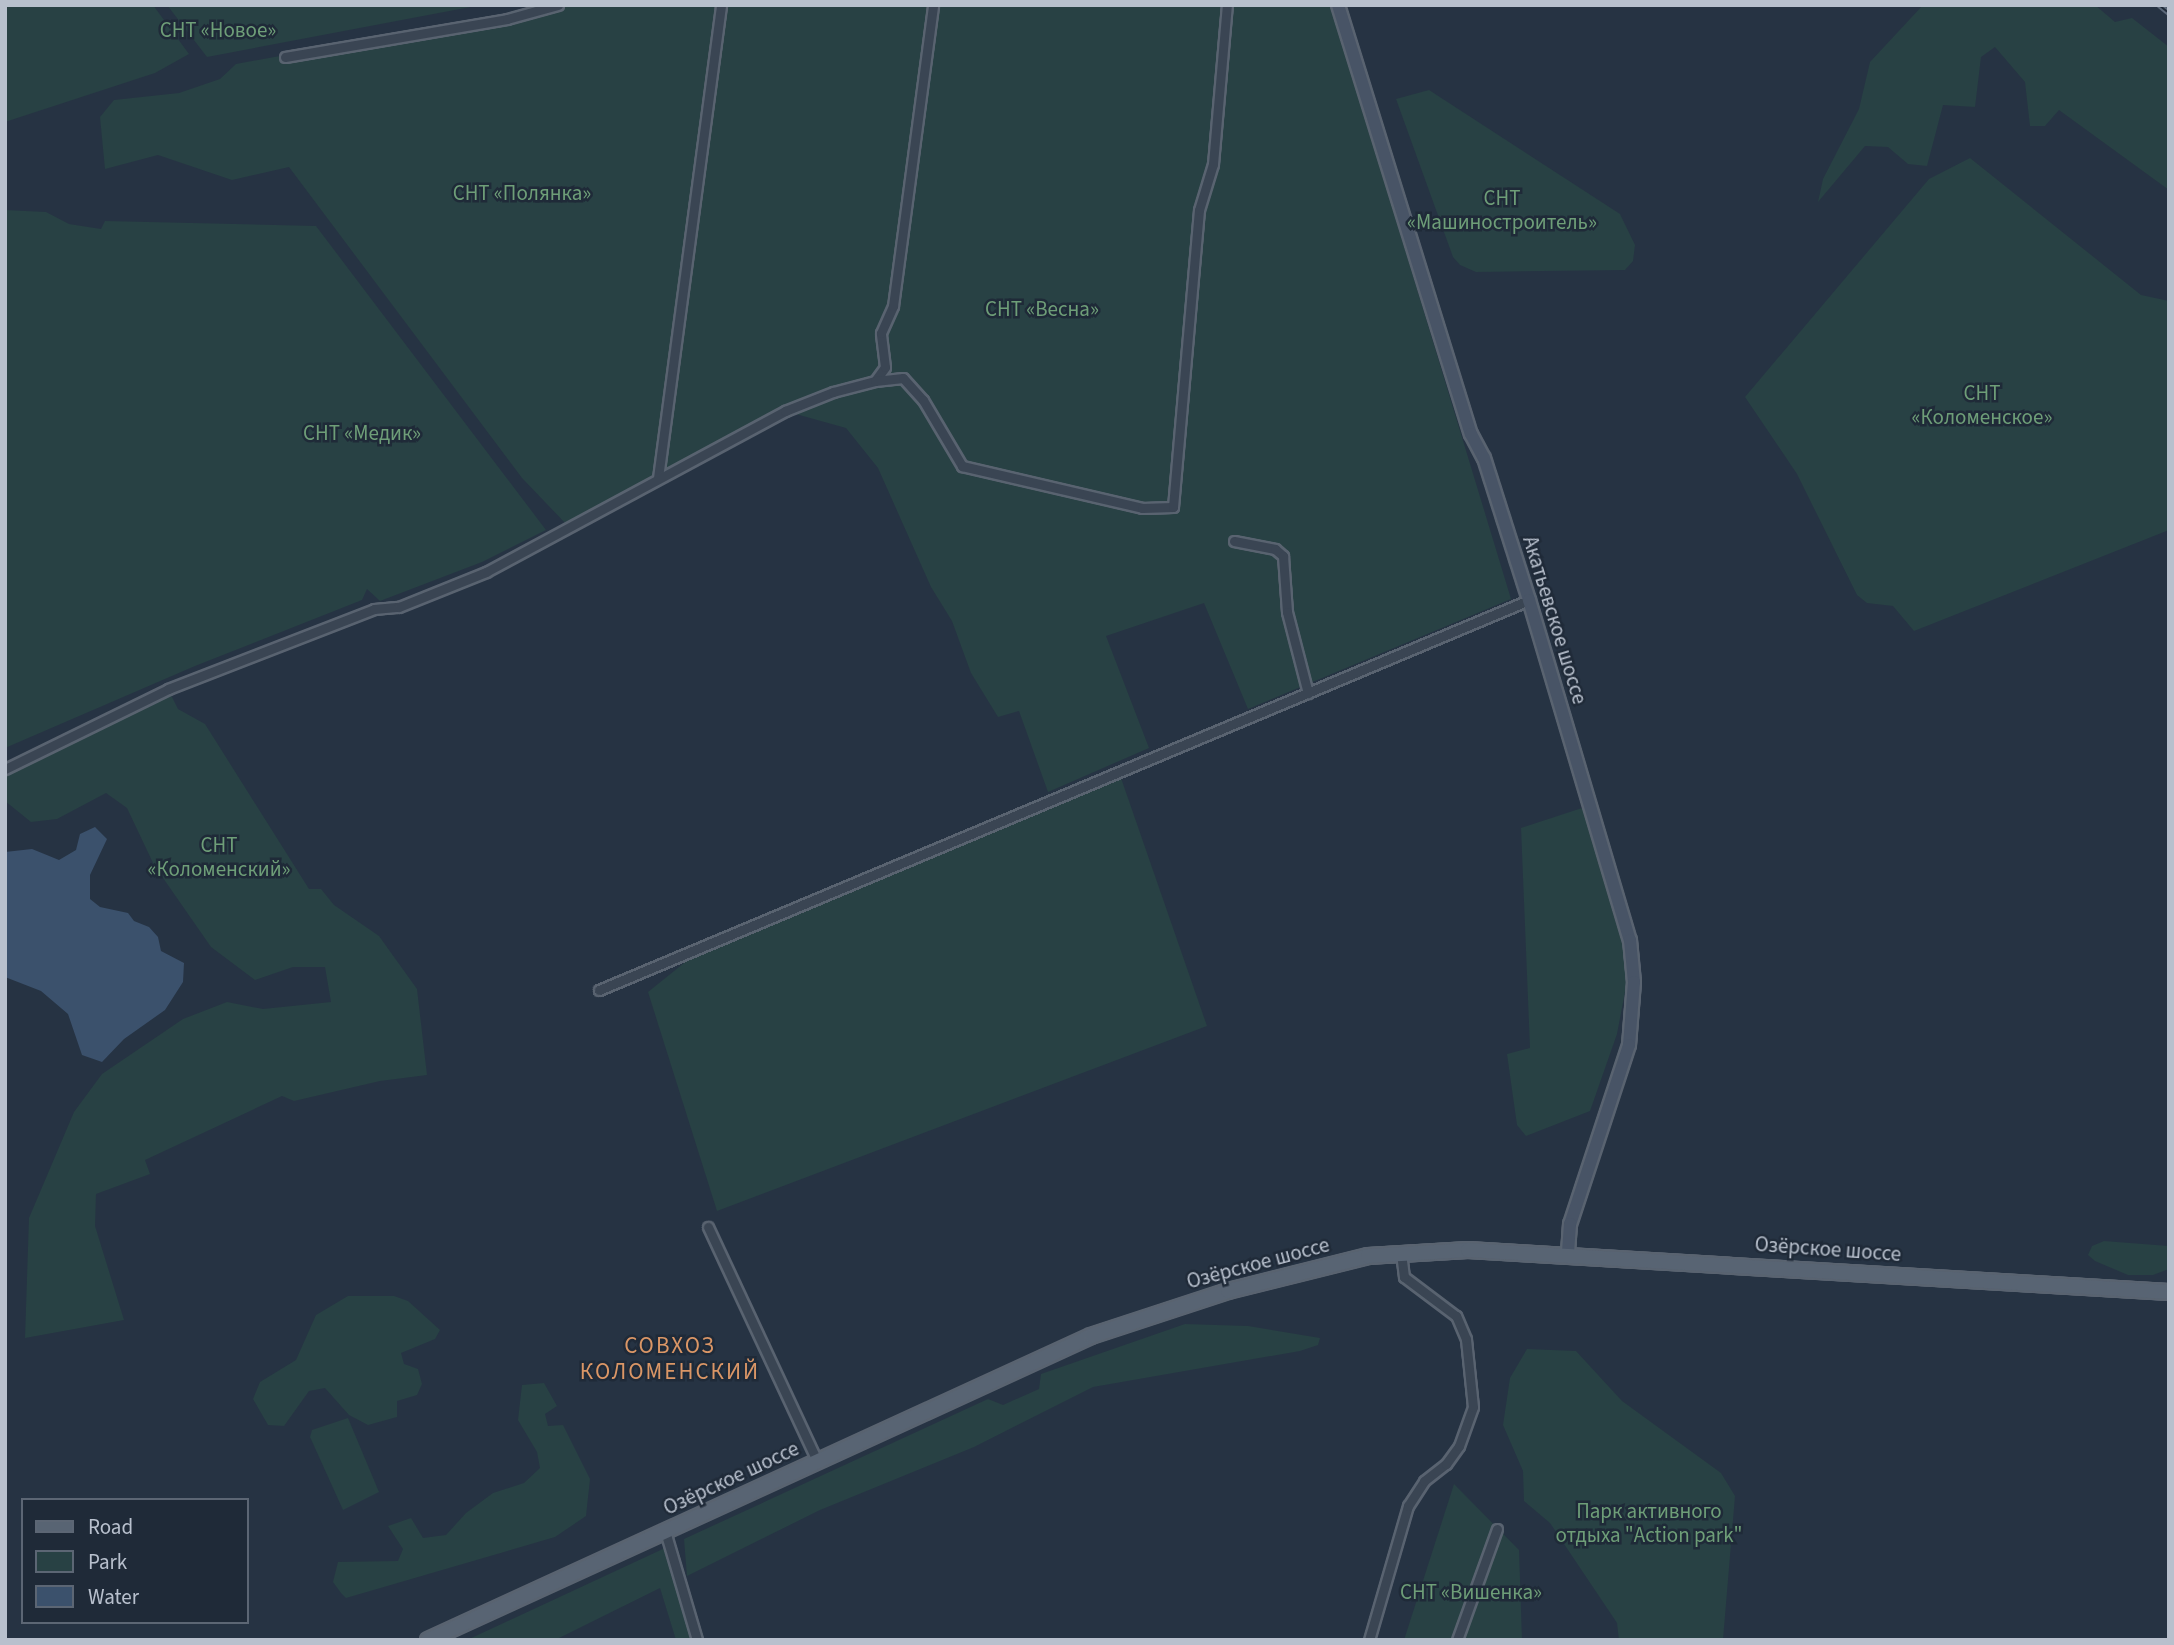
<!DOCTYPE html>
<html>
<head>
<meta charset="utf-8">
<style>
  body { margin:0 }
  #map { position:relative; width:2174px; height:1645px; overflow:hidden; background:#263343; font-family:"Source Sans 3",sans-serif }
  div>[style] { position:absolute }
  .green>* { inset:0; background:#284144 }
  .water>* { inset:0; background:#3b516c }
  .roads { filter:drop-shadow(2px 0 #596370) drop-shadow(-2px 0 #596370) drop-shadow(0 2px #596370) drop-shadow(0 -2px #596370) }
  .street>* { height:9px; margin:-4.5px; padding:0 4.5px; transform-origin:4.5px; border-radius:4.5px; background:#3a4553 }
  .secondary>* { height:12px; margin:-6px; padding:0 6px; transform-origin:6px; border-radius:6px; background:#485466 }
  .primary>* { height:14px; margin:-7px; padding:0 7px; transform-origin:7px; border-radius:7px; background:#586473 }
  .rail>* { height:6px; margin-top:-3px; transform-origin:0; background:repeating-linear-gradient(90deg,#1f2a38 0 10px,#5c697a 0 20px); box-sizing:border-box; border-block:2px solid #5c697a }
  span { translate:-50% -50%; white-space:nowrap; text-align:center; line-height:1.15; -webkit-text-stroke:5px #1f2a38; paint-order:stroke }
  .park-label { font-size:21px; color:#6e9e78 }
  .street-label { font-size:21px; color:#b8c0cd }
  .neighbourhood-label { font-size:23px; color:#da9666; letter-spacing:2px }
  .frame { position:absolute; inset:0; border:7px solid #b8c0cd; pointer-events:none }
  .legend { position:absolute; left:21px; top:1498px; width:228px; height:126px; box-sizing:border-box; background:#1f2a38; border:2px solid #5c6674; margin:0; padding:9px 12px; list-style:none; font-size:21px; color:#b8c0cd }
  .legend li { display:flex; align-items:center; gap:14px; height:35px }
  .legend b { width:35px; border:2px solid #5c6674 }
</style>
</head>
<body>
<div id="map">
  <div class="green">
    <div style="clip-path:polygon(5px 5px,153px 5px,189px 54px,155px 73px,5px 122px)"></div>
    <div style="clip-path:polygon(167px 5px,481px 5px,207px 57px)"></div>
    <div style="clip-path:polygon(558px 5px,1331px 5px,1511px 599px,1248px 709px,1204px 603px,1106px 636px,1149px 748px,1048px 792px,1019px 711px,998px 717px,971px 673px,952px 621px,931px 587px,878px 468px,846px 428px,785px 411px,567px 525px,522px 478px,289px 167px,232px 180px,158px 155px,105px 169px,100px 117px,114px 100px,179px 93px,220px 79px,236px 64px)"></div>
    <div style="clip-path:polygon(1923px 5px,2095px 5px,2115px 22px,2132px 18px,2169px 47px,2169px 190px,2059px 110px,2045px 126px,2030px 126px,2025px 82px,1995px 47px,1981px 57px,1975px 107px,1943px 105px,1927px 166px,1908px 164px,1888px 147px,1865px 146px,1818px 202px,1823px 179px,1859px 109px,1870px 62px)"></div>
    <div style="clip-path:polygon(1429px 90px,1620px 214px,1635px 245px,1633px 261px,1625px 270px,1476px 272px,1460px 265px,1453px 257px,1396px 99px)"></div>
    <div style="clip-path:polygon(1970px 158px,2141px 295px,2169px 301px,2169px 530px,1914px 631px,1893px 606px,1867px 603px,1857px 595px,1797px 474px,1745px 397px,1929px 179px)"></div>
    <div style="clip-path:polygon(5px 210px,46px 212px,69px 224px,101px 229px,105px 221px,316px 226px,546px 530px,482px 562px,380px 601px,367px 589px,362px 600px,195px 666px,5px 748px)"></div>
    <div style="clip-path:polygon(170px 693px,178px 709px,205px 724px,309px 889px,321px 889px,334px 905px,379px 936px,417px 989px,427px 1075px,380px 1081px,294px 1101px,282px 1096px,145px 1160px,150px 1174px,96px 1194px,95px 1226px,124px 1320px,25px 1338px,29px 1218px,74px 1112px,102px 1074px,183px 1019px,227px 1002px,263px 1009px,331px 1002px,325px 967px,293px 967px,255px 980px,211px 947px,154px 865px,127px 808px,106px 793px,57px 819px,31px 822px,5px 801px,5px 773px)"></div>
    <div style="clip-path:polygon(1121px 778px,1207px 1026px,717px 1211px,648px 992px,694px 955px,858px 883px)"></div>
    <div style="clip-path:polygon(1585px 807px,1617px 912px,1628px 976px,1617px 1034px,1590px 1111px,1526px 1136px,1517px 1125px,1507px 1054px,1530px 1048px,1521px 828px)"></div>
    <div style="clip-path:polygon(2104px 1241px,2169px 1246px,2169px 1269px,2153px 1275px,2128px 1275px,2095px 1261px,2088px 1255px,2092px 1246px)"></div>
    <div style="clip-path:polygon(348px 1296px,394px 1296px,408px 1301px,440px 1330px,435px 1339px,401px 1353px,404px 1364px,418px 1369px,422px 1384px,417px 1395px,397px 1401px,397px 1417px,368px 1425px,349px 1415px,325px 1388px,309px 1391px,284px 1426px,268px 1425px,253px 1399px,260px 1382px,296px 1360px,316px 1315px)"></div>
    <div style="clip-path:polygon(1185px 1324px,1248px 1326px,1320px 1338px,1318px 1345px,1300px 1351px,1093px 1387px,974px 1447px,820px 1510px,687px 1576px,684px 1539px,988px 1399px,1003px 1405px,1039px 1389px,1041px 1374px)"></div>
    <div style="clip-path:polygon(1527px 1349px,1576px 1351px,1622px 1401px,1721px 1473px,1735px 1496px,1723px 1640px,1619px 1640px,1617px 1623px,1550px 1523px,1524px 1501px,1523px 1471px,1503px 1425px,1510px 1378px)"></div>
    <div style="clip-path:polygon(544px 1383px,557px 1406px,545px 1414px,548px 1426px,563px 1425px,590px 1479px,586px 1516px,555px 1537px,346px 1598px,341px 1593px,333px 1582px,338px 1562px,398px 1561px,403px 1549px,388px 1526px,411px 1518px,423px 1538px,446px 1535px,466px 1513px,493px 1493px,524px 1483px,540px 1468px,537px 1452px,518px 1420px,522px 1385px)"></div>
    <div style="clip-path:polygon(348px 1418px,379px 1492px,343px 1510px,310px 1437px,312px 1430px)"></div>
    <div style="clip-path:polygon(1454px 1484px,1519px 1550px,1522px 1640px,1404px 1640px)"></div>
    <div style="clip-path:polygon(665px 1548px,693px 1640px,676px 1640px,660px 1588px,555px 1640px,467px 1640px)"></div>
  </div>
  <div class="water">
    <div style="clip-path:polygon(95px 827px,107px 839px,90px 875px,90px 899px,100px 907px,128px 913px,134px 921px,149px 927px,158px 937px,161px 951px,184px 963px,183px 982px,165px 1010px,124px 1039px,102px 1062px,82px 1055px,68px 1014px,41px 991px,5px 977px,5px 852px,32px 849px,59px 860px,76px 850px,80px 834px)"></div>
  </div>
  <div class="roads">
    <div class="street">
      <div style="left:285px;top:57px;width:225px;rotate:-9.7deg"></div>
      <div style="left:507px;top:19px;width:53px;rotate:-15.4deg"></div>
      <div style="left:875px;top:381px;width:17px;rotate:-54deg"></div>
      <div style="left:885px;top:367px;width:34px;rotate:-97deg"></div>
      <div style="left:881px;top:333px;width:30px;rotate:-66deg"></div>
      <div style="left:893px;top:306px;width:304px;rotate:-82.4deg"></div>
      <div style="left:658px;top:478px;width:477px;rotate:-82.4deg"></div>
      <div style="left:1234px;top:541px;width:42px;rotate:11deg"></div>
      <div style="left:1275px;top:549px;width:11px;rotate:41deg"></div>
      <div style="left:1283px;top:556px;width:56px;rotate:85.9deg"></div>
      <div style="left:1287px;top:612px;width:84px;rotate:75.5deg"></div>
      <div style="left:5px;top:769px;width:182px;rotate:-26.1deg"></div>
      <div style="left:168px;top:689px;width:221px;rotate:-21.2deg"></div>
      <div style="left:374px;top:609px;width:25px;rotate:-5deg"></div>
      <div style="left:399px;top:607px;width:94px;rotate:-21.9deg"></div>
      <div style="left:486px;top:572px;width:340px;rotate:-28.3deg"></div>
      <div style="left:785px;top:411px;width:52px;rotate:-21.6deg"></div>
      <div style="left:833px;top:392px;width:43px;rotate:-14.7deg"></div>
      <div style="left:875px;top:381px;width:28px;rotate:-6deg"></div>
      <div style="left:903px;top:378px;width:30px;rotate:48deg"></div>
      <div style="left:923px;top:400px;width:77px;rotate:59.4deg"></div>
      <div style="left:962px;top:466px;width:185px;rotate:13.1deg"></div>
      <div style="left:1142px;top:508px;width:31px;rotate:-2deg"></div>
      <div style="left:1173px;top:507px;width:298px;rotate:-85deg"></div>
      <div style="left:1199px;top:210px;width:48px;rotate:-73.1deg"></div>
      <div style="left:1213px;top:164px;width:160px;rotate:-85deg"></div>
      <div style="left:599px;top:990px;width:1008px;rotate:-22.75deg"></div>
      <div style="left:708px;top:1227px;width:258px;rotate:65deg"></div>
      <div style="left:665px;top:1531px;width:114px;rotate:73.6deg"></div>
      <div style="left:1369px;top:1640px;width:140px;rotate:-73.8deg"></div>
      <div style="left:1408px;top:1506px;width:30px;rotate:-57deg"></div>
      <div style="left:1424px;top:1481px;width:28px;rotate:-38deg"></div>
      <div style="left:1446px;top:1464px;width:22px;rotate:-54deg"></div>
      <div style="left:1459px;top:1446px;width:41px;rotate:-70.3deg"></div>
      <div style="left:1473px;top:1407px;width:68px;rotate:-95.9deg"></div>
      <div style="left:1466px;top:1339px;width:25px;rotate:-113deg"></div>
      <div style="left:1456px;top:1316px;width:65px;rotate:-143.1deg"></div>
      <div style="left:1404px;top:1277px;width:24px;rotate:-97deg"></div>
      <div style="left:1457px;top:1640px;width:118px;rotate:-70.2deg"></div>
    </div>
    <div class="secondary">
      <div style="left:1338px;top:5px;width:449px;rotate:72.8deg"></div>
      <div style="left:1471px;top:434px;width:27px;rotate:62deg"></div>
      <div style="left:1484px;top:458px;width:149px;rotate:72.4deg"></div>
      <div style="left:1529px;top:600px;width:355px;rotate:73.5deg"></div>
      <div style="left:1630px;top:940px;width:42px;rotate:84.6deg"></div>
      <div style="left:1634px;top:982px;width:63px;rotate:94.5deg"></div>
      <div style="left:1629px;top:1045px;width:188px;rotate:108.2deg"></div>
      <div style="left:1570px;top:1224px;width:30px;rotate:94deg"></div>
    </div>
    <div class="primary">
      <div style="left:428px;top:1640px;width:729px;rotate:-24.63deg"></div>
      <div style="left:1091px;top:1336px;width:144px;rotate:-18.2deg"></div>
      <div style="left:1228px;top:1291px;width:144px;rotate:-14deg"></div>
      <div style="left:1368px;top:1256px;width:100px;rotate:-3.4deg"></div>
      <div style="left:1468px;top:1250px;width:702px;rotate:3.43deg"></div>
    </div>
  </div>
  <div class="rail">
    <div style="left:2159px;top:5px;width:13px;rotate:39deg"></div>
  </div>
  <div class="park-label">
    <span style="left:218px;top:30px">СНТ «Новое»</span>
    <span style="left:522px;top:193px">СНТ «Полянка»</span>
    <span style="left:1502px;top:210px">СНТ<br>«Машиностроитель»</span>
    <span style="left:1042px;top:309px">СНТ «Весна»</span>
    <span style="left:1982px;top:405px">СНТ<br>«Коломенское»</span>
    <span style="left:362px;top:433px">СНТ «Медик»</span>
    <span style="left:219px;top:857px">СНТ<br>«Коломенский»</span>
    <span style="left:1649px;top:1523px">Парк активного<br>отдыха "Action park"</span>
    <span style="left:1471px;top:1592px">СНТ «Вишенка»</span>
  </div>
  <div class="street-label">
    <span style="left:1555px;top:620px;rotate:73deg">Акатьевское шоссе</span>
    <span style="left:1828px;top:1249px;rotate:4deg">Озёрское шоссе</span>
    <span style="left:1258px;top:1263px;rotate:-15deg">Озёрское шоссе</span>
    <span style="left:731px;top:1478px;rotate:-25deg">Озёрское шоссе</span>
  </div>
  <div class="neighbourhood-label">
    <span style="left:670px;top:1359px">СОВХОЗ<br>КОЛОМЕНСКИЙ</span>
  </div>
  <div class="frame"></div>
  <ul class="legend">
  <li><b style="height:9px;background:#586473"></b>Road</li>
  <li><b style="height:19px;background:#284144"></b>Park</li>
  <li><b style="height:19px;background:#3b516c"></b>Water</li>
  </ul>
</div>
</body>
</html>
